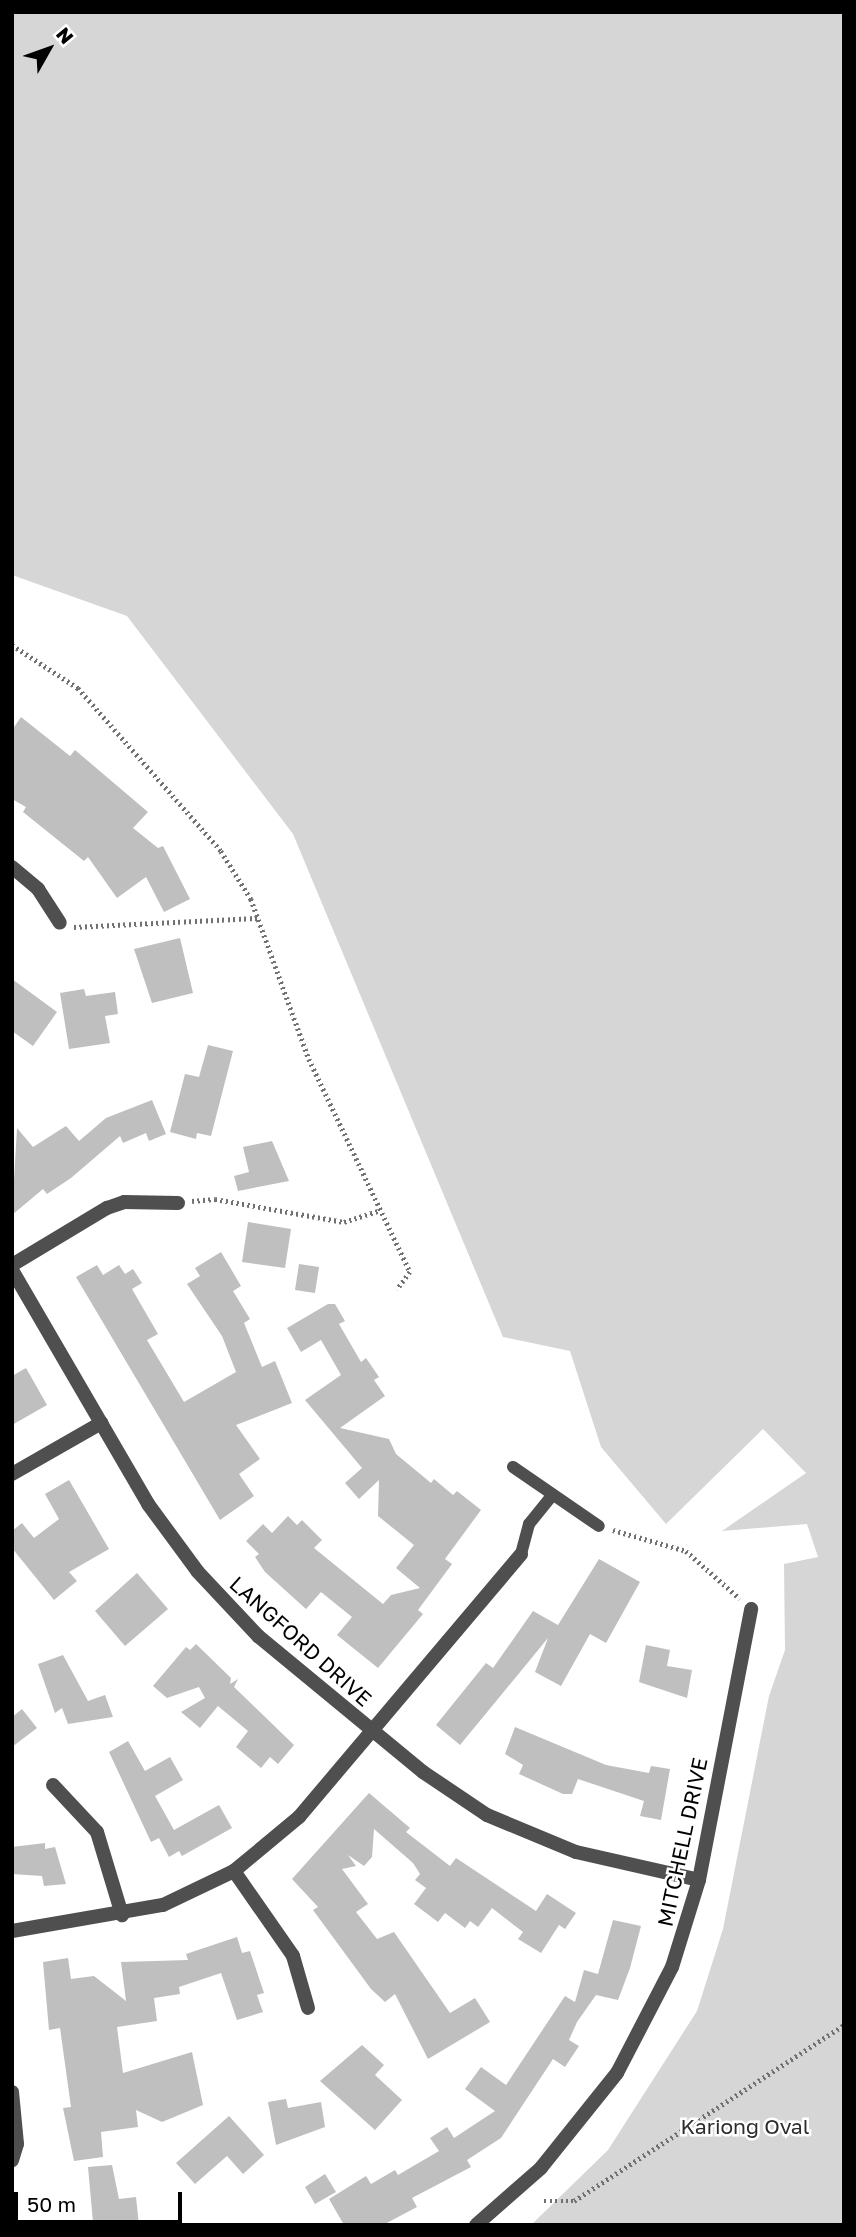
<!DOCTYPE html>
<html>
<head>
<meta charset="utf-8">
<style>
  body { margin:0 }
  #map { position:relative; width:856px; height:2237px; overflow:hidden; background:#fff; font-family:"Golos Text",sans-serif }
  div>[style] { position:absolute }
  .green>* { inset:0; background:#d6d6d6 }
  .building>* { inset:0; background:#bfbfbf }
  .path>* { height:4.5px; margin-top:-2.25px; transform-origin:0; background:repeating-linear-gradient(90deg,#717171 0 2px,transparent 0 5.5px) }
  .service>* { height:12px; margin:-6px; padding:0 6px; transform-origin:6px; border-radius:6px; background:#4f4f4f }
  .minor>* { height:14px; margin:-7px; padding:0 7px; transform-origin:7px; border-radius:7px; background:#4f4f4f }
  .tertiary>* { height:14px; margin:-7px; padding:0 7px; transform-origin:7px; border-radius:7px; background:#4f4f4f }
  span { translate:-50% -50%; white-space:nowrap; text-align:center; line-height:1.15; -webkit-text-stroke:5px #fff; paint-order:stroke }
  .street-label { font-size:21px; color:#000 }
  .park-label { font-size:21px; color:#2d2d2d }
  .frame { position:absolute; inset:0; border:14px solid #000; pointer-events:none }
  .north { position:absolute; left:14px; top:14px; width:70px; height:70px; -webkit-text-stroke:5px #fff; paint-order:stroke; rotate:50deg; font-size:19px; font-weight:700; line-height:28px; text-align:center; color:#000 }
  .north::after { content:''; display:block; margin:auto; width:24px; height:32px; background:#000; clip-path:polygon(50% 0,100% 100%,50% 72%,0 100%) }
  .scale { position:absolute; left:14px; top:2192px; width:168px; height:32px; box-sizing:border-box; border:4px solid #000; border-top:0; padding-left:9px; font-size:21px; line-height:24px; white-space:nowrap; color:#000; -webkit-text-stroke:5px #fff; paint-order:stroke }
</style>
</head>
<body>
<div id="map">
  <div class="green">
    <div style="clip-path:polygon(12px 12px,844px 12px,844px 2225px,531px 2225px,608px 2150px,697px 2011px,723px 1929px,769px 1696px,785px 1650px,784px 1564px,818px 1557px,807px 1524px,722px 1531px,806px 1473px,763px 1429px,666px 1524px,601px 1447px,570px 1351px,503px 1337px,293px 834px,127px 616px,12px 575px)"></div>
  </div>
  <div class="building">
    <div style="clip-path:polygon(21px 717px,70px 756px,75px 750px,148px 812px,133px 828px,158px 848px,163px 846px,190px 899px,164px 912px,146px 877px,117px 898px,88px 857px,84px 861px,23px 812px,26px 807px,12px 799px,12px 730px)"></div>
    <div style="clip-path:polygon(180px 938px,193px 993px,152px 1003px,134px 949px)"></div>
    <div style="clip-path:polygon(12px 979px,57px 1012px,33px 1046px,12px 1031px)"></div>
    <div style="clip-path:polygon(84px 989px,86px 996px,115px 992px,118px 1014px,105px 1016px,110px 1043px,69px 1049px,60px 993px)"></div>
    <div style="clip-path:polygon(208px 1045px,233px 1051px,211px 1136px,197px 1133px,196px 1139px,170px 1132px,185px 1074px,199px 1077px)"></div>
    <div style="clip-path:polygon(152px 1100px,166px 1134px,149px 1141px,146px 1133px,123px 1143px,120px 1136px,71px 1178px,47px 1194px,43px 1189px,12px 1215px,17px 1128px,33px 1147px,66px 1126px,79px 1141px,106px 1118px)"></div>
    <div style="clip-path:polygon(272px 1141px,289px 1181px,238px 1191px,234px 1176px,249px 1172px,243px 1147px)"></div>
    <div style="clip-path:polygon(248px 1222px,291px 1229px,285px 1268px,242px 1262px)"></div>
    <div style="clip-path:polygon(221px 1252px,241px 1286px,233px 1291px,250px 1319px,244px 1323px,262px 1367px,275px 1361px,292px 1403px,236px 1425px,260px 1459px,239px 1474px,254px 1496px,220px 1520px,76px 1277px,97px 1265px,103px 1275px,119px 1265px,125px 1274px,133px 1269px,142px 1283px,132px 1289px,158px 1334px,147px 1340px,184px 1402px,236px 1372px,222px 1336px,187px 1284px,200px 1276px,195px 1268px)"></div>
    <div style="clip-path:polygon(299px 1264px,319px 1267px,315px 1293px,295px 1290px)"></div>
    <div style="clip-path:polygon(328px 1304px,335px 1304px,345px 1321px,339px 1324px,361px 1362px,366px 1358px,379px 1377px,374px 1380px,385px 1396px,340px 1428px,389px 1439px,396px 1454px,431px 1483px,434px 1479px,453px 1495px,457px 1491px,481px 1510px,445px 1559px,452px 1564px,418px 1610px,423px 1614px,378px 1668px,337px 1635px,352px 1617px,321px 1592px,306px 1609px,265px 1572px,255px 1557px,259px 1554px,246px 1541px,263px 1524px,272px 1533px,288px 1516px,297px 1525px,302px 1520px,322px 1540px,314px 1548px,383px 1604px,391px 1595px,420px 1588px,396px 1568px,414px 1545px,378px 1516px,379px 1480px,359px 1499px,345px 1483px,362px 1468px,305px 1400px,341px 1375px,321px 1340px,301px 1352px,287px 1328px)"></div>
    <div style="clip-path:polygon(26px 1368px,47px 1405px,12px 1425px,12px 1376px)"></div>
    <div style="clip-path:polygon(69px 1480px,109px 1549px,69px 1572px,77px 1581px,54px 1600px,12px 1548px,12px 1531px,22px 1523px,34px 1538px,59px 1519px,45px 1494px)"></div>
    <div style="clip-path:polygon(599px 1559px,640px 1582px,606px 1643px,590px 1634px,561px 1686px,535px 1672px,548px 1638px,460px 1745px,436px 1725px,486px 1663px,493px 1668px,533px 1611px,558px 1625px)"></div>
    <div style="clip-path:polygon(137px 1573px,168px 1609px,125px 1646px,95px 1611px)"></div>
    <div style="clip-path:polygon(196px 1644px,231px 1678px,230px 1684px,238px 1679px,234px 1687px,294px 1745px,278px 1764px,270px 1757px,261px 1768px,236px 1747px,248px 1731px,218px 1706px,200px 1728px,181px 1712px,205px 1698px,199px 1687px,167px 1698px,153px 1686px,186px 1647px,190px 1650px)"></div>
    <div style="clip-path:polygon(646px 1645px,670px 1650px,667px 1666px,692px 1670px,687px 1698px,639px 1682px)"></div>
    <div style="clip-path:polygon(63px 1655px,88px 1701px,105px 1695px,113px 1717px,68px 1724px,62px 1708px,55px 1713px,38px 1664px)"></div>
    <div style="clip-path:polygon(22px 1709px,37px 1728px,12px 1747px,12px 1717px)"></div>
    <div style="clip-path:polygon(515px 1727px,606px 1765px,649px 1773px,651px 1766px,670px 1769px,661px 1820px,640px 1816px,644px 1801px,578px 1779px,572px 1794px,563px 1794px,519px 1774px,523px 1765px,505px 1754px)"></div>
    <div style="clip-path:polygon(128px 1741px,145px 1771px,170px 1757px,183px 1780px,155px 1796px,174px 1830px,219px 1805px,232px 1828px,182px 1856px,179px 1851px,169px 1857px,159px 1838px,151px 1842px,109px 1752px)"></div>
    <div style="clip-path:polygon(369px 1793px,410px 1828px,406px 1832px,450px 1866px,456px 1858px,536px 1911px,547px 1894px,576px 1913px,565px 1929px,559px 1925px,541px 1953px,518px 1939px,523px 1932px,492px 1908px,478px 1927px,470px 1921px,465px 1928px,445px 1913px,438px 1922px,414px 1904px,426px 1888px,415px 1880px,420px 1874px,413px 1863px,374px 1829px,372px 1857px,364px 1866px,348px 1855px,356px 1866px,342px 1869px,368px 1904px,356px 1912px,377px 1939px,394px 1932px,450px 2013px,475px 1998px,490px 2022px,428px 2059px,395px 1994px,385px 2002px,371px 1989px,313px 1910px,318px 1907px,292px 1879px)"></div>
    <div style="clip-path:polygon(45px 1843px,45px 1849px,55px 1847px,66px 1884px,44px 1886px,42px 1876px,12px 1874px,12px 1847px)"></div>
    <div style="clip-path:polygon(613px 1920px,641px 1926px,630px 1968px,618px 2000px,596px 1995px,577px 2022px,569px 2040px,579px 2046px,565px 2067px,553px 2059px,501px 2138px,467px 2160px,471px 2167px,412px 2198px,417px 2207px,383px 2225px,344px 2225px,329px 2199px,366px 2176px,371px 2184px,395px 2170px,398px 2175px,439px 2151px,430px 2138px,447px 2127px,454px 2138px,495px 2111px,465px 2089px,481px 2067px,506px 2085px,565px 1996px,575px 2002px,584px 1970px,598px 1974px)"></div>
    <div style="clip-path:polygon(237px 1937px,242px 1953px,250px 1951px,264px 1993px,257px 1995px,263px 2012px,237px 2020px,221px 1973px,179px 1987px,180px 1994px,154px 1998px,157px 2021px,117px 2027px,123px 2073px,192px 2052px,203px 2105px,162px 2122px,136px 2110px,138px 2127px,101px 2132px,103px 2157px,74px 2161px,63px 2108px,71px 2107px,60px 2028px,49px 2030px,43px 1962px,68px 1958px,71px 1979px,94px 1976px,126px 2001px,121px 1962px,188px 1960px,186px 1954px)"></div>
    <div style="clip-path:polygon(362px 2045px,384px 2065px,375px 2075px,402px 2100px,375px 2130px,320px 2081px)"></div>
    <div style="clip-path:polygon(286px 2099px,288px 2108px,321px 2102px,325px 2127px,276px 2145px,268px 2102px)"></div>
    <div style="clip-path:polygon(229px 2116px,264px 2155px,243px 2174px,227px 2156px,195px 2184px,176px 2163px)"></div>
    <div style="clip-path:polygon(112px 2165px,119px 2199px,136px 2197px,139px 2225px,93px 2222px,88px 2167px)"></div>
    <div style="clip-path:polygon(325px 2174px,336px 2192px,315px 2204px,305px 2187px)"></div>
  </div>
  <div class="path">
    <div style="left:12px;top:645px;width:79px;rotate:33.1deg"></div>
    <div style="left:78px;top:688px;width:217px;rotate:48.7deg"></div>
    <div style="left:221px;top:851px;width:57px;rotate:58deg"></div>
    <div style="left:251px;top:899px;width:170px;rotate:70.1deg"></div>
    <div style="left:309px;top:1059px;width:236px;rotate:64.6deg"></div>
    <div style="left:410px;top:1272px;width:22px;rotate:126deg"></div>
    <div style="left:74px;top:927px;width:184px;rotate:-2.8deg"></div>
    <div style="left:192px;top:1201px;width:23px;rotate:-5deg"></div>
    <div style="left:215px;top:1199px;width:131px;rotate:10.1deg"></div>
    <div style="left:344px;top:1222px;width:36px;rotate:-18deg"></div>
    <div style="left:613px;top:1530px;width:76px;rotate:16deg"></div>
    <div style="left:686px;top:1551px;width:72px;rotate:41.6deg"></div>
    <div style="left:544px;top:2201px;width:30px"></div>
    <div style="left:574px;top:2201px;width:322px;rotate:-33.1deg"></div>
  </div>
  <div class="service">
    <div style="left:513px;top:1467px;width:104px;rotate:34.5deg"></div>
    <div style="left:521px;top:1554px;width:31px;rotate:-75deg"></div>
    <div style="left:529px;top:1524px;width:36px;rotate:-51deg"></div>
  </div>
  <div class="minor">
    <div style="left:12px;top:867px;width:34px;rotate:40deg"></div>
    <div style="left:38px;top:889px;width:40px;rotate:57.1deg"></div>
    <div style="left:12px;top:1265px;width:111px;rotate:-31deg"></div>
    <div style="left:107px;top:1208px;width:18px;rotate:-19deg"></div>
    <div style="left:124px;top:1202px;width:54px;rotate:1.1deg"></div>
    <div style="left:12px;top:1474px;width:103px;rotate:-29.8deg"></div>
    <div style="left:53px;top:1785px;width:64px;rotate:46.9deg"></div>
    <div style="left:97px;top:1832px;width:87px;rotate:73.2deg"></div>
    <div style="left:234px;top:1871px;width:103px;rotate:55.2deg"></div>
    <div style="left:293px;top:1956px;width:54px;rotate:73.9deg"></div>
    <div style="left:699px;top:1880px;width:276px;rotate:-79.1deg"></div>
    <div style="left:12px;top:1931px;width:153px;rotate:-9.8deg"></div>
    <div style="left:163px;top:1905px;width:79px;rotate:-25.6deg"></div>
    <div style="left:234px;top:1871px;width:85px;rotate:-39.7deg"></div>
    <div style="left:299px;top:1817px;width:344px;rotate:-49.8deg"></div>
    <div style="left:12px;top:2092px;width:52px;rotate:84.5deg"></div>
    <div style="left:17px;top:2144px;width:17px;rotate:107deg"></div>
  </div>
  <div class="tertiary">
    <div style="left:12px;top:1270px;width:271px;rotate:59.8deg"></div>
    <div style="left:148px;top:1504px;width:84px;rotate:53.7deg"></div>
    <div style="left:198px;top:1572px;width:88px;rotate:46.8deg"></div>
    <div style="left:258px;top:1636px;width:214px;rotate:39.5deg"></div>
    <div style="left:423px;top:1772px;width:77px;rotate:33.9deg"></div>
    <div style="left:487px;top:1815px;width:96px;rotate:22.6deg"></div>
    <div style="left:576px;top:1852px;width:126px;rotate:12.8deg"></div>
    <div style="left:699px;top:1880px;width:91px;rotate:107.2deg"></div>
    <div style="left:672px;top:1967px;width:119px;rotate:117.4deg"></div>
    <div style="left:617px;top:2073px;width:122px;rotate:128.7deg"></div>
    <div style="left:541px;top:2168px;width:86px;rotate:138.8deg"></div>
  </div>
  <div class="street-label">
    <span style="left:301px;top:1641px;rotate:42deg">LANGFORD DRIVE</span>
    <span style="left:682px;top:1842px;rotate:-78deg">MITCHELL DRIVE</span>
  </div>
  <div class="park-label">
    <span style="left:745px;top:2126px">Kariong Oval</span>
  </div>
  <div class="frame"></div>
  <div class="north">N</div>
  <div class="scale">50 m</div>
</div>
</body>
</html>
